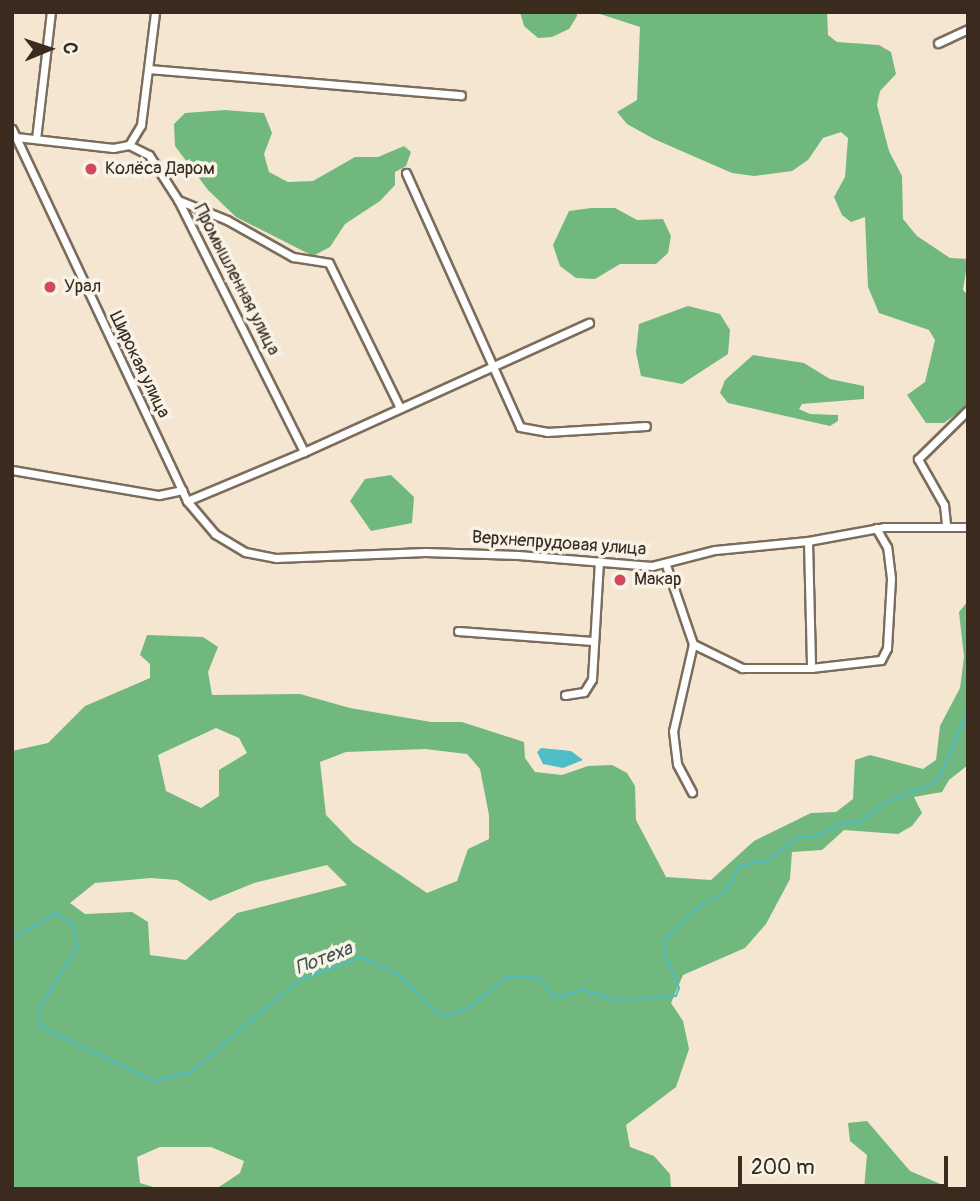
<!DOCTYPE html>
<html>
<head>
<meta charset="utf-8">
<style>
  body { margin:0 }
  #map { position:relative; width:980px; height:1201px; overflow:hidden; background:#f5e6d1; font-family:Pangolin,sans-serif }
  div>[style] { position:absolute }
  .forest>* { inset:0; background:#70b87e }
  .water>* { inset:0; background:#4fbdc8 }
  .stream>* { height:2px; margin:-1px; padding:0 1px; transform-origin:1px; border-radius:1px; background:#4fbdc8 }
  .roads { filter:drop-shadow(2px 0 #7c6c5d) drop-shadow(-2px 0 #7c6c5d) drop-shadow(0 2px #7c6c5d) drop-shadow(0 -2px #7c6c5d) }
  .street>* { height:7px; margin:-3.5px; padding:0 3.5px; transform-origin:3.5px; border-radius:3.5px; background:#fff }
  .dots>* { width:19px; height:19px; translate:-50% -50%; box-sizing:border-box; border:4px solid #f7f3e8; border-radius:50% }
  span { translate:-50% -50%; white-space:nowrap; text-align:center; line-height:1.15; -webkit-text-stroke:7px #f7f3e8; paint-order:stroke }
  .poi-label { font-size:18px; color:#3b2a1e }
  .left { translate:0 -50%; text-align:left }
  .street-label { font-size:18px; color:#3b2a1e }
  .water-label { font-size:19px; color:#415651; font-style:italic }
  .frame { position:absolute; inset:0; border:14px solid #3b2a1e; pointer-events:none }
  .north { position:absolute; left:14px; top:14px; width:70px; height:70px; -webkit-text-stroke:5px #f7f3e8; paint-order:stroke; rotate:88deg; font-size:19px; font-weight:700; line-height:28px; text-align:center; color:#3b2a1e }
  .north::after { content:''; display:block; margin:auto; width:24px; height:32px; background:#3b2a1e; clip-path:polygon(50% 0,100% 100%,50% 72%,0 100%) }
  .scale { position:absolute; left:738px; top:1156px; width:210px; height:32px; box-sizing:border-box; border:4px solid #3b2a1e; border-top:0; padding-left:9px; font-size:21px; line-height:24px; white-space:nowrap; color:#3b2a1e; -webkit-text-stroke:5px #f7f3e8; paint-order:stroke }
</style>
</head>
<body>
<div id="map">
  <div class="forest">
    <div style="clip-path:polygon(520px 12px,577px 12px,577px 16px,569px 29px,552px 37px,538px 38px,524px 26px)"></div>
    <div style="clip-path:polygon(594px 12px,827px 12px,828px 35px,837px 42px,879px 45px,891px 52px,896px 74px,880px 91px,877px 105px,889px 151px,902px 176px,903px 219px,917px 236px,950px 258px,968px 259px,963px 290px,968px 295px,967px 406px,944px 423px,926px 423px,907px 395px,925px 382px,935px 340px,929px 330px,879px 313px,868px 287px,865px 217px,851px 222px,842px 215px,834px 197px,845px 177px,848px 138px,841px 132px,823px 138px,808px 160px,792px 171px,754px 176px,732px 173px,654px 139px,627px 124px,617px 112px,637px 100px,640px 27px)"></div>
    <div style="clip-path:polygon(225px 110px,264px 113px,272px 133px,264px 154px,269px 172px,288px 182px,313px 181px,355px 157px,378px 157px,404px 146px,411px 152px,406px 166px,395px 172px,395px 185px,380px 201px,345px 224px,330px 247px,313px 256px,236px 217px,208px 190px,175px 146px,174px 124px,185px 113px)"></div>
    <div style="clip-path:polygon(591px 208px,615px 208px,637px 220px,663px 219px,671px 236px,668px 253px,656px 264px,620px 264px,595px 279px,576px 278px,560px 266px,553px 245px,569px 211px)"></div>
    <div style="clip-path:polygon(688px 306px,720px 314px,730px 330px,728px 354px,682px 384px,641px 376px,636px 352px,639px 324px)"></div>
    <div style="clip-path:polygon(753px 355px,804px 363px,830px 379px,864px 386px,864px 399px,802px 404px,799px 409px,810px 414px,838px 415px,838px 421px,830px 426px,728px 403px,720px 393px,725px 380px)"></div>
    <div style="clip-path:polygon(391px 475px,414px 497px,412px 523px,371px 531px,350px 501px,365px 479px)"></div>
    <div style="clip-path:polygon(evenodd,968px 601px,968px 765px,949px 780px,942px 792px,914px 797px,922px 813px,912px 826px,898px 834px,844px 830px,822px 850px,792px 852px,790px 879px,766px 924px,745px 948px,683px 975px,671px 1003px,683px 1021px,689px 1049px,676px 1087px,626px 1125px,630px 1147px,654px 1156px,670px 1174px,671px 1189px,216px 1189px,240px 1173px,244px 1161px,211px 1147px,160px 1147px,137px 1157px,140px 1183px,160px 1189px,12px 1189px,12px 751px,48px 743px,85px 706px,150px 678px,150px 664px,140px 655px,147px 635px,203px 637px,218px 647px,208px 672px,212px 695px,300px 694px,350px 708px,431px 722px,462px 722px,524px 742px,525px 758px,535px 772px,562px 775px,588px 766px,612px 765px,627px 773px,635px 786px,636px 820px,666px 877px,711px 880px,754px 841px,811px 813px,836px 812px,853px 799px,855px 760px,870px 755px,923px 769px,936px 760px,940px 726px,960px 688px,964px 657px,959px 612px,968px 601px,216px 728px,239px 738px,247px 753px,219px 770px,219px 796px,201px 808px,166px 791px,158px 755px,216px 728px,968px 601px,425px 749px,467px 754px,480px 769px,489px 815px,489px 839px,468px 849px,457px 881px,427px 893px,353px 843px,326px 815px,320px 762px,346px 752px,425px 749px,968px 601px,327px 865px,347px 885px,237px 913px,186px 960px,150px 955px,148px 922px,132px 912px,85px 914px,70px 903px,95px 883px,151px 878px,177px 880px,210px 901px,254px 883px,327px 865px)"></div>
    <div style="clip-path:polygon(867px 1121px,910px 1171px,952px 1189px,864px 1189px,867px 1155px,850px 1141px,848px 1123px)"></div>
  </div>
  <div class="water">
    <div style="clip-path:polygon(541px 748px,571px 751px,583px 760px,563px 768px,543px 764px,537px 752px)"></div>
  </div>
  <div class="stream">
    <div style="left:12px;top:939px;width:51px;rotate:-30.6deg"></div>
    <div style="left:56px;top:913px;width:22px;rotate:34deg"></div>
    <div style="left:74px;top:925px;width:23px;rotate:83deg"></div>
    <div style="left:77px;top:948px;width:73px;rotate:122.2deg"></div>
    <div style="left:38px;top:1010px;width:17px;rotate:80deg"></div>
    <div style="left:41px;top:1027px;width:125px;rotate:25.5deg"></div>
    <div style="left:154px;top:1081px;width:38px;rotate:-14deg"></div>
    <div style="left:191px;top:1072px;width:140px;rotate:-40.4deg"></div>
    <div style="left:298px;top:981px;width:67px;rotate:-20.9deg"></div>
    <div style="left:361px;top:957px;width:38px;rotate:25deg"></div>
    <div style="left:396px;top:973px;width:54px;rotate:44.3deg"></div>
    <div style="left:435px;top:1011px;width:13px;rotate:23deg"></div>
    <div style="left:447px;top:1016px;width:28px;rotate:-23deg"></div>
    <div style="left:473px;top:1005px;width:45px;rotate:-39.6deg"></div>
    <div style="left:508px;top:976px;width:31px;rotate:4deg"></div>
    <div style="left:539px;top:978px;width:23px;rotate:52deg"></div>
    <div style="left:553px;top:996px;width:7px;rotate:8deg"></div>
    <div style="left:560px;top:997px;width:23px;rotate:-18deg"></div>
    <div style="left:582px;top:990px;width:36px;rotate:16deg"></div>
    <div style="left:617px;top:1000px;width:59px;rotate:-3.9deg"></div>
    <div style="left:676px;top:996px;width:9px;rotate:-69deg"></div>
    <div style="left:679px;top:988px;width:38px;rotate:-113deg"></div>
    <div style="left:664px;top:953px;width:15px;rotate:-82deg"></div>
    <div style="left:666px;top:938px;width:48px;rotate:-43.3deg"></div>
    <div style="left:701px;top:905px;width:29px;rotate:-29deg"></div>
    <div style="left:726px;top:891px;width:30px;rotate:-62deg"></div>
    <div style="left:740px;top:865px;width:27px;rotate:-8deg"></div>
    <div style="left:767px;top:861px;width:41px;rotate:-37.1deg"></div>
    <div style="left:800px;top:836px;width:17px"></div>
    <div style="left:817px;top:836px;width:28px;rotate:-27deg"></div>
    <div style="left:842px;top:823px;width:18px;rotate:-3deg"></div>
    <div style="left:860px;top:822px;width:34px;rotate:-37deg"></div>
    <div style="left:887px;top:802px;width:50px;rotate:-22.4deg"></div>
    <div style="left:933px;top:783px;width:12px;rotate:-48deg"></div>
    <div style="left:941px;top:774px;width:69px;rotate:-66.8deg"></div>
  </div>
  <div class="roads">
    <div class="street">
      <div style="left:938px;top:43px;width:33px;rotate:-25deg"></div>
      <div style="left:149px;top:69px;width:313px;rotate:4.8deg"></div>
      <div style="left:12px;top:129px;width:411px;rotate:64.8deg"></div>
      <div style="left:187px;top:501px;width:43px;rotate:49.7deg"></div>
      <div style="left:215px;top:534px;width:35px;rotate:31deg"></div>
      <div style="left:245px;top:552px;width:32px;rotate:11deg"></div>
      <div style="left:276px;top:558px;width:149px;rotate:-2.3deg"></div>
      <div style="left:425px;top:552px;width:93px;rotate:1.8deg"></div>
      <div style="left:518px;top:555px;width:134px;rotate:4.7deg"></div>
      <div style="left:652px;top:566px;width:65px;rotate:-14.3deg"></div>
      <div style="left:715px;top:550px;width:93px;rotate:-5.5deg"></div>
      <div style="left:808px;top:541px;width:77px;rotate:-10.4deg"></div>
      <div style="left:884px;top:527px;width:84px"></div>
      <div style="left:16px;top:137px;width:98px;rotate:6.5deg"></div>
      <div style="left:113px;top:148px;width:16px;rotate:-11deg"></div>
      <div style="left:36px;top:139px;width:128px;rotate:-83.3deg"></div>
      <div style="left:129px;top:145px;width:22px;rotate:27deg"></div>
      <div style="left:149px;top:155px;width:54px;rotate:57.2deg"></div>
      <div style="left:178px;top:200px;width:282px;rotate:63.4deg"></div>
      <div style="left:304px;top:452px;width:127px;rotate:157.3deg"></div>
      <div style="left:129px;top:145px;width:23px;rotate:-59deg"></div>
      <div style="left:141px;top:125px;width:114px;rotate:-82.9deg"></div>
      <div style="left:406px;top:173px;width:278px;rotate:65.8deg"></div>
      <div style="left:520px;top:427px;width:27px;rotate:10deg"></div>
      <div style="left:547px;top:432px;width:99px;rotate:-3.5deg"></div>
      <div style="left:178px;top:200px;width:53px;rotate:22.2deg"></div>
      <div style="left:227px;top:220px;width:76px;rotate:29.3deg"></div>
      <div style="left:293px;top:257px;width:36px;rotate:9deg"></div>
      <div style="left:329px;top:263px;width:159px;rotate:63.9deg"></div>
      <div style="left:304px;top:452px;width:313px;rotate:-24.4deg"></div>
      <div style="left:12px;top:470px;width:149px;rotate:9.7deg"></div>
      <div style="left:159px;top:495px;width:24px;rotate:-12deg"></div>
      <div style="left:946px;top:524px;width:19px;rotate:-96deg"></div>
      <div style="left:944px;top:505px;width:53px;rotate:-119.5deg"></div>
      <div style="left:918px;top:459px;width:70px;rotate:-44.4deg"></div>
      <div style="left:808px;top:541px;width:127px;rotate:88.6deg"></div>
      <div style="left:666px;top:565px;width:83px;rotate:71.1deg"></div>
      <div style="left:693px;top:644px;width:89px;rotate:102.9deg"></div>
      <div style="left:673px;top:731px;width:33px;rotate:83deg"></div>
      <div style="left:677px;top:764px;width:32px;rotate:62deg"></div>
      <div style="left:458px;top:631px;width:135px;rotate:4.2deg"></div>
      <div style="left:693px;top:644px;width:55px;rotate:26.1deg"></div>
      <div style="left:742px;top:668px;width:69px"></div>
      <div style="left:811px;top:668px;width:70px;rotate:-6.5deg"></div>
      <div style="left:881px;top:660px;width:13px;rotate:-63deg"></div>
      <div style="left:887px;top:648px;width:70px;rotate:-86.7deg"></div>
      <div style="left:891px;top:578px;width:31px;rotate:-97deg"></div>
      <div style="left:887px;top:547px;width:22px;rotate:-120deg"></div>
      <div style="left:565px;top:695px;width:19px;rotate:-9deg"></div>
      <div style="left:584px;top:692px;width:15px;rotate:-58deg"></div>
      <div style="left:592px;top:679px;width:118px;rotate:-86.6deg"></div>
    </div>
  </div>
  <div class="dots">
    <div style="left:91px;top:169px;background:#d1495b"></div>
    <div style="left:50px;top:287px;background:#d1495b"></div>
    <div style="left:620px;top:580px;background:#d1495b"></div>
  </div>
  <div class="poi-label">
    <span class="left" style="left:105px;top:169px">Колёса Даром</span>
    <span class="left" style="left:64px;top:287px">Урал</span>
    <span class="left" style="left:634px;top:580px">Макар</span>
  </div>
  <div class="street-label">
    <span style="left:236px;top:280px;rotate:63deg">Промышленная улица</span>
    <span style="left:139px;top:365px;rotate:64deg">Широкая улица</span>
    <span style="left:559px;top:544px;rotate:4deg">Верхнепрудовая улица</span>
  </div>
  <div class="water-label">
    <span style="left:324px;top:959px;rotate:-21deg">Потеха</span>
  </div>
  <div class="frame"></div>
  <div class="north">С</div>
  <div class="scale">200 m</div>
</div>
</body>
</html>
